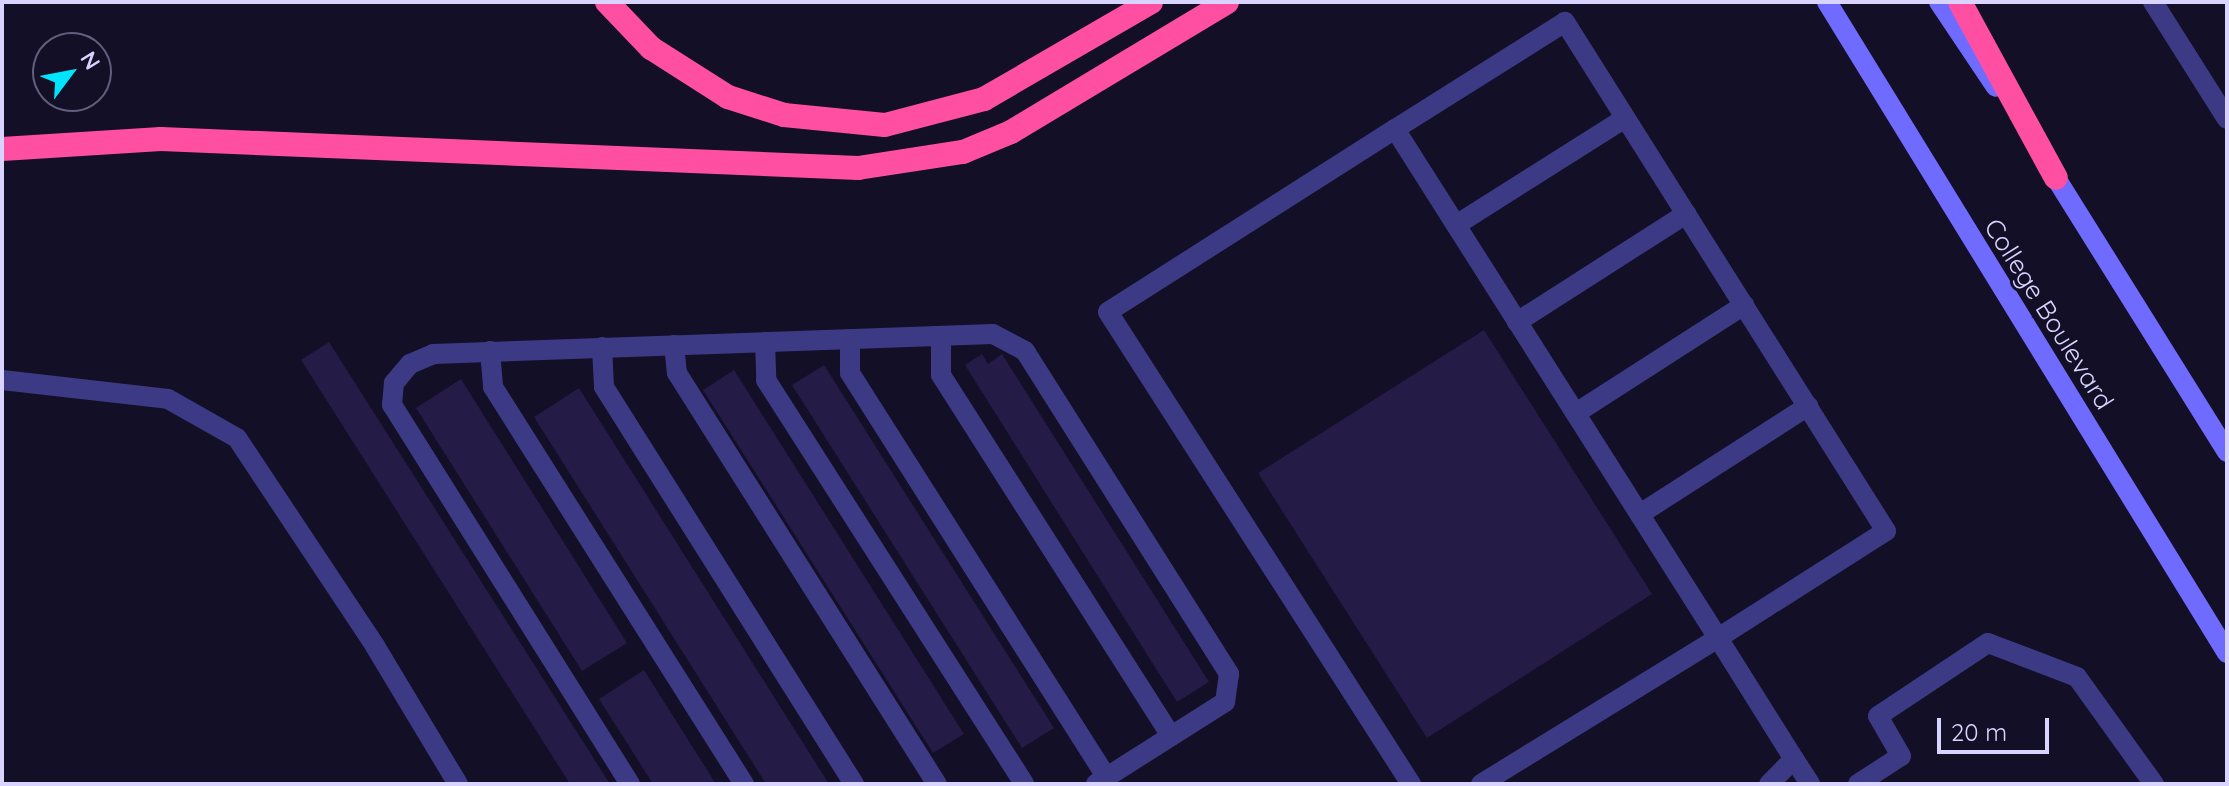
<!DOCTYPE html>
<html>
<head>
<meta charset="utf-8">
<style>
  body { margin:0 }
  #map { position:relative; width:2229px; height:786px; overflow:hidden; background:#130f26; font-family:Quicksand,sans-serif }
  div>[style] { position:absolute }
  .building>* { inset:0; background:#241b47 }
  .service>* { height:20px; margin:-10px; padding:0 10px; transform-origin:10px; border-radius:10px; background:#3d3a85 }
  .minor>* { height:20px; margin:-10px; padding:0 10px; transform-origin:10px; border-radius:10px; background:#3d3a85 }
  .secondary>* { height:20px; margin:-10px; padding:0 10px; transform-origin:10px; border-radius:10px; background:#6f6bff }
  .motorway>* { height:24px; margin:-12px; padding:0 12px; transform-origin:12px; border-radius:12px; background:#ff4fa3 }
  span { translate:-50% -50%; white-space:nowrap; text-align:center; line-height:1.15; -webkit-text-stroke:6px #130f26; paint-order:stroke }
  .street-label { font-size:26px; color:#d9d4ff }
  .frame { position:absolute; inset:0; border:4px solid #d9d4ff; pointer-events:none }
  .north { position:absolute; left:32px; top:32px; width:80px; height:80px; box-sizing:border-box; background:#130f26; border:2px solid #625e7d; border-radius:50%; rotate:58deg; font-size:22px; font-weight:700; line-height:32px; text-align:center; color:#d9d4ff }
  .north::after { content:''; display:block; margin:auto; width:28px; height:36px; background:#00e5ff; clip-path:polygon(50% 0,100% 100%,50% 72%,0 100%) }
  .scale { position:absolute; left:1937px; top:718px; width:112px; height:36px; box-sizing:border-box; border:4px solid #d9d4ff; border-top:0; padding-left:10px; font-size:24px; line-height:28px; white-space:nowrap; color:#d9d4ff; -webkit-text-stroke:6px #130f26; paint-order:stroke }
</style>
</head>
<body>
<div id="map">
  <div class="building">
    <div style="clip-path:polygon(1484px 330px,1652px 594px,1427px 738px,1258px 473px)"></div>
    <div style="clip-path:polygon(329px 342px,610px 784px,570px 784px,301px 360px)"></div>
    <div style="clip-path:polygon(982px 354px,988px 364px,1002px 354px,1209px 682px,1177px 702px,965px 365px)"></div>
    <div style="clip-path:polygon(824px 365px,1054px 728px,1022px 748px,792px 385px)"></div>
    <div style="clip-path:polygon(734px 370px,964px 734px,933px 753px,703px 390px)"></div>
    <div style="clip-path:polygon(461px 379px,627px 643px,582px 671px,416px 408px)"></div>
    <div style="clip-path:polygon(579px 388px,829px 784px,766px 784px,534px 417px)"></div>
    <div style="clip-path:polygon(644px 670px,716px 784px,653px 784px,599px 699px)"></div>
  </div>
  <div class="service">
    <div style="left:2153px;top:2px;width:138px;rotate:57.7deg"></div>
    <div style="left:1395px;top:129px;width:340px;rotate:147.5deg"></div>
    <div style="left:1108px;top:312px;width:561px;rotate:57.3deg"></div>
    <div style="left:1456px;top:225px;width:200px;rotate:-32.3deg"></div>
    <div style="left:1517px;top:322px;width:201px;rotate:-32.6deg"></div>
    <div style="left:941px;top:336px;width:39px;rotate:90deg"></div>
    <div style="left:941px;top:375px;width:428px;rotate:57.5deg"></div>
    <div style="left:850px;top:339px;width:34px;rotate:90deg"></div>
    <div style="left:850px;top:373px;width:478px;rotate:57.6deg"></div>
    <div style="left:765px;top:342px;width:38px;rotate:88deg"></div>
    <div style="left:766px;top:380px;width:479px;rotate:57.4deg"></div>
    <div style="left:674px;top:345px;width:28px;rotate:84deg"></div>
    <div style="left:677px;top:373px;width:486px;rotate:57.7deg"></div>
    <div style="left:602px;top:347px;width:40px;rotate:87.1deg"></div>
    <div style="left:604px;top:387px;width:469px;rotate:57.8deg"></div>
    <div style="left:490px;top:351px;width:36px;rotate:85deg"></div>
    <div style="left:493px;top:387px;width:470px;rotate:57.7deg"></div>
    <div style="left:2px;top:380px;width:167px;rotate:6.5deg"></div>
    <div style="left:168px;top:399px;width:79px;rotate:29.5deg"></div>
    <div style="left:237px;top:438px;width:250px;rotate:56.4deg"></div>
    <div style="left:375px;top:646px;width:161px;rotate:59deg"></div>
    <div style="left:1576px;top:413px;width:200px;rotate:-32.7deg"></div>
    <div style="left:1640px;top:514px;width:200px;rotate:-32.7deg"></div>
    <div style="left:630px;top:784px;width:448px;rotate:-122.1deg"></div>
    <div style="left:392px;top:405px;width:22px;rotate:-85deg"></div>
    <div style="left:394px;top:383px;width:25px;rotate:-50deg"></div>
    <div style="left:410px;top:364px;width:25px;rotate:-23deg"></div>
    <div style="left:433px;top:354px;width:560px;rotate:-2.05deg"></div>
    <div style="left:993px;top:334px;width:36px;rotate:28deg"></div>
    <div style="left:1025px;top:351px;width:382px;rotate:57.7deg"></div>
    <div style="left:1229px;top:674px;width:28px;rotate:98deg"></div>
    <div style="left:1225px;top:702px;width:153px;rotate:147.6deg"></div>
    <div style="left:1481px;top:784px;width:278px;rotate:-31.6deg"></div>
    <div style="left:1718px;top:638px;width:199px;rotate:-32.5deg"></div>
    <div style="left:1886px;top:531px;width:602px;rotate:-122.24deg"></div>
    <div style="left:1565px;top:22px;width:201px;rotate:147.8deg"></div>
    <div style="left:1395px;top:129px;width:603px;rotate:57.6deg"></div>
    <div style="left:1718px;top:638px;width:143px;rotate:57.9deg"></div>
    <div style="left:1794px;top:759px;width:35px;rotate:135deg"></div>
    <div style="left:1858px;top:784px;width:51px;rotate:-33.1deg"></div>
    <div style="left:1901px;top:756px;width:46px;rotate:-119.9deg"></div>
    <div style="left:1878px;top:716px;width:132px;rotate:-33.6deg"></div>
    <div style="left:1988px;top:643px;width:95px;rotate:20.9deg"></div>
    <div style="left:2077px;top:677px;width:132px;rotate:54.3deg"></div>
  </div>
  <div class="minor">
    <div style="left:1794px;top:759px;width:30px;rotate:57deg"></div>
  </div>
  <div class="secondary">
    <div style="left:1827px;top:2px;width:764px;rotate:58.43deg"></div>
    <div style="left:1939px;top:2px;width:102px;rotate:56.2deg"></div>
    <div style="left:2049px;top:167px;width:336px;rotate:58deg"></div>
  </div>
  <div class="motorway">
    <div style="left:607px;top:2px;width:64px;rotate:46.3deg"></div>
    <div style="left:651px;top:48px;width:91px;rotate:32.5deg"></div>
    <div style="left:728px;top:97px;width:59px;rotate:17.8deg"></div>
    <div style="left:784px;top:115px;width:101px;rotate:5.7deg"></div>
    <div style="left:885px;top:125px;width:102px;rotate:-14.7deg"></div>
    <div style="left:984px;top:99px;width:193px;rotate:-30.1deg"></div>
    <div style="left:1960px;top:2px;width:200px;rotate:61.4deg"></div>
    <div style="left:2px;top:149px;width:159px;rotate:-3.6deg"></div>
    <div style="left:161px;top:139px;width:698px;rotate:2.38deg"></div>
    <div style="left:858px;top:168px;width:106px;rotate:-8.7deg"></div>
    <div style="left:963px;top:152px;width:52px;rotate:-22.6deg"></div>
    <div style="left:1011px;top:132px;width:252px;rotate:-31deg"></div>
  </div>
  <div class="street-label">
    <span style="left:2049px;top:314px;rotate:58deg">College Boulevard</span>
  </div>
  <div class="frame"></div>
  <div class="north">N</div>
  <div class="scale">20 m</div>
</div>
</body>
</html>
